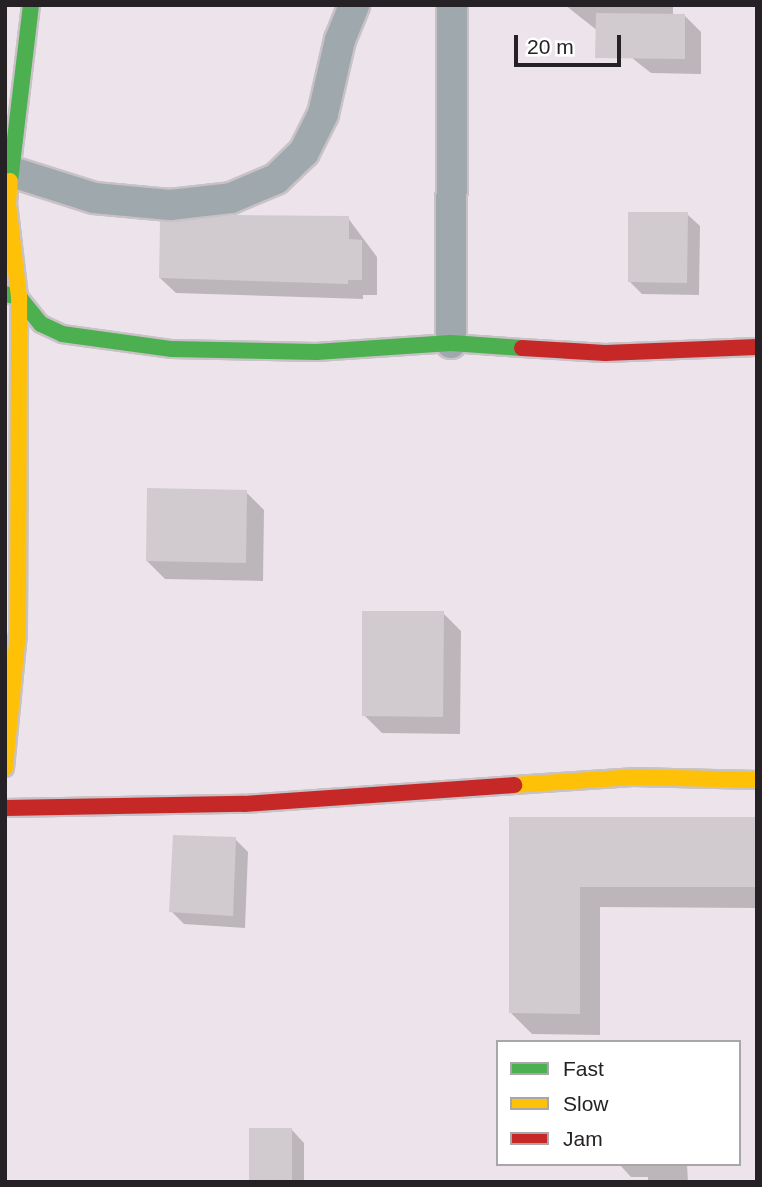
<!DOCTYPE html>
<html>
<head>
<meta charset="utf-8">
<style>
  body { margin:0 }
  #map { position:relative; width:762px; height:1187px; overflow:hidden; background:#ece4ea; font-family:Helvetica,sans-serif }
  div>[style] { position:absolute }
  .shadow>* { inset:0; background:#0003 }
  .building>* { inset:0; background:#d1cbcf }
  .roads { filter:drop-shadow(2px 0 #c8c2c6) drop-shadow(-2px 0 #c8c2c6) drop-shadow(0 2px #c8c2c6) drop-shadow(0 -2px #c8c2c6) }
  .street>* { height:30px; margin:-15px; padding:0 15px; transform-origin:15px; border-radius:15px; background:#9fa8ad }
  .fast>* { height:16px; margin:-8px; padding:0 8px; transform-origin:8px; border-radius:8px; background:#4caf50 }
  .slow>* { height:16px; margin:-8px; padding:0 8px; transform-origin:8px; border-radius:8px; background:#ffc107 }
  .jam>* { height:16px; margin:-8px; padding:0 8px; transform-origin:8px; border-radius:8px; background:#c62828 }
  span { translate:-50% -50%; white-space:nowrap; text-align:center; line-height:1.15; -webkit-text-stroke:5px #fff; paint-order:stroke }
  .frame { position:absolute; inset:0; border:7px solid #262125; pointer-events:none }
  .legend { position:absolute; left:496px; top:1040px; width:245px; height:126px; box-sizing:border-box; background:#fff; border:2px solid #a8a6a8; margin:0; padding:9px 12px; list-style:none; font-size:21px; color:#262125 }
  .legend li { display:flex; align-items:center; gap:14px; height:35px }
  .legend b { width:35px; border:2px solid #a8a6a8 }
  .scale { position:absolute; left:514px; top:35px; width:107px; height:32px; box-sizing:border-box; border:4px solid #262125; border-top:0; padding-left:9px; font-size:21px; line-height:24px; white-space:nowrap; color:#262125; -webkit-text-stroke:5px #fff; paint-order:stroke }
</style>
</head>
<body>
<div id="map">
  <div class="shadow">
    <div style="clip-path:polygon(565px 5px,673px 5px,673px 16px,685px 16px,701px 32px,701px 74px,651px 73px)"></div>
    <div style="clip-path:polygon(687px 214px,700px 226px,699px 295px,642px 294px,630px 282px)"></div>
    <div style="clip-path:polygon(348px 218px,377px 257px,377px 295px,363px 295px,363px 299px,176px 293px,160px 278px)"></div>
    <div style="clip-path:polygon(246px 492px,264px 510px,263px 581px,165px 579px,147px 561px)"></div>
    <div style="clip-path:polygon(443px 613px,461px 631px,460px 734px,382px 733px,364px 715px)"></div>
    <div style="clip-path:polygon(511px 819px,757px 819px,757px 908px,600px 907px,600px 1035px,532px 1034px,511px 1013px)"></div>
    <div style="clip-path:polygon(235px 839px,248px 852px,245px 928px,184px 924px,171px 911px)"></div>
    <div style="clip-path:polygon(292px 1130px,304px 1143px,304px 1182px,251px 1182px)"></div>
    <div style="clip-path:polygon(619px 1164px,687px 1164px,688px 1182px,648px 1182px,648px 1177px,631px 1177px)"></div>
  </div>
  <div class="building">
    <div style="clip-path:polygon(596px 13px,685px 14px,685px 59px,595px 58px)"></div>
    <div style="clip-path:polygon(628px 212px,688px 212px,687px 283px,628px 282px)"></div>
    <div style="clip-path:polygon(236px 215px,349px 216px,349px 239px,362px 240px,362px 280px,348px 280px,348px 284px,159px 278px,160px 222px)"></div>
    <div style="clip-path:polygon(147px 488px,247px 490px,246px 563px,146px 561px)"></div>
    <div style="clip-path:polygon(362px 611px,444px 611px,443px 717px,362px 716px)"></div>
    <div style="clip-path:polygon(509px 817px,757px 817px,757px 887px,580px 887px,580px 1014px,509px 1013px)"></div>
    <div style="clip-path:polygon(173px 835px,236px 837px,233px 916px,169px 912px)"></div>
    <div style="clip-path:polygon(249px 1128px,292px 1128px,292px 1182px,249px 1182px)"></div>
  </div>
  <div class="roads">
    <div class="street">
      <div style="left:9px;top:171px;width:89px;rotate:17.6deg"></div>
      <div style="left:94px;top:198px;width:76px;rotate:5.3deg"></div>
      <div style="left:170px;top:205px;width:61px;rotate:-6.5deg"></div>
      <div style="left:231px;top:198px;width:49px;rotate:-22.9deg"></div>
      <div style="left:276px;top:179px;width:39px;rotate:-44deg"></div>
      <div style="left:304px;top:152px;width:42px;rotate:-63.4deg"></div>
      <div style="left:323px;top:114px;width:76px;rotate:-77.1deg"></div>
      <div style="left:340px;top:40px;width:38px;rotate:-68deg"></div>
      <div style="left:451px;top:343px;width:338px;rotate:-89.8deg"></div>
    </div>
    <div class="fast">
      <div style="left:10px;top:181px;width:177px;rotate:-83.2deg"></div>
      <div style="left:5px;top:294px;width:14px;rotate:12deg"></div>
      <div style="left:19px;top:297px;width:35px;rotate:51deg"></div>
      <div style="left:41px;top:324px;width:23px;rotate:25deg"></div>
      <div style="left:62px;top:334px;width:111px;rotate:7.8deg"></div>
      <div style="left:172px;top:349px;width:144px;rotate:1.2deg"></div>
      <div style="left:316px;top:352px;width:135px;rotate:-3.8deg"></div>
      <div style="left:451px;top:343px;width:71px;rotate:4deg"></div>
    </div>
    <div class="slow">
      <div style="left:5px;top:768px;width:136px;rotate:-84.5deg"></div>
      <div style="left:18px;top:633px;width:336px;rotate:-89.8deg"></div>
      <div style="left:19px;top:297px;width:95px;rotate:-96.7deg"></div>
      <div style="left:8px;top:203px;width:22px;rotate:-85deg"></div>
      <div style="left:514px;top:785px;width:119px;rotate:-3.8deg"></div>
      <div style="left:633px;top:777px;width:124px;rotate:1.4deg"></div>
    </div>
    <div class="jam">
      <div style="left:522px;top:348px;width:83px;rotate:3.4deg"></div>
      <div style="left:605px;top:353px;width:152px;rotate:-2.3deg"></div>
      <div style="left:5px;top:808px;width:239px;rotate:-1deg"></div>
      <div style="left:244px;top:804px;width:271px;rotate:-4deg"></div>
    </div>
  </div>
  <div class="frame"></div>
  <ul class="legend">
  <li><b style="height:9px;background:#4caf50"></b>Fast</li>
  <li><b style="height:9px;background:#ffc107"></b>Slow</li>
  <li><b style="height:9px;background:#c62828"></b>Jam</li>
  </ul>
  <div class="scale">20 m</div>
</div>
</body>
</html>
